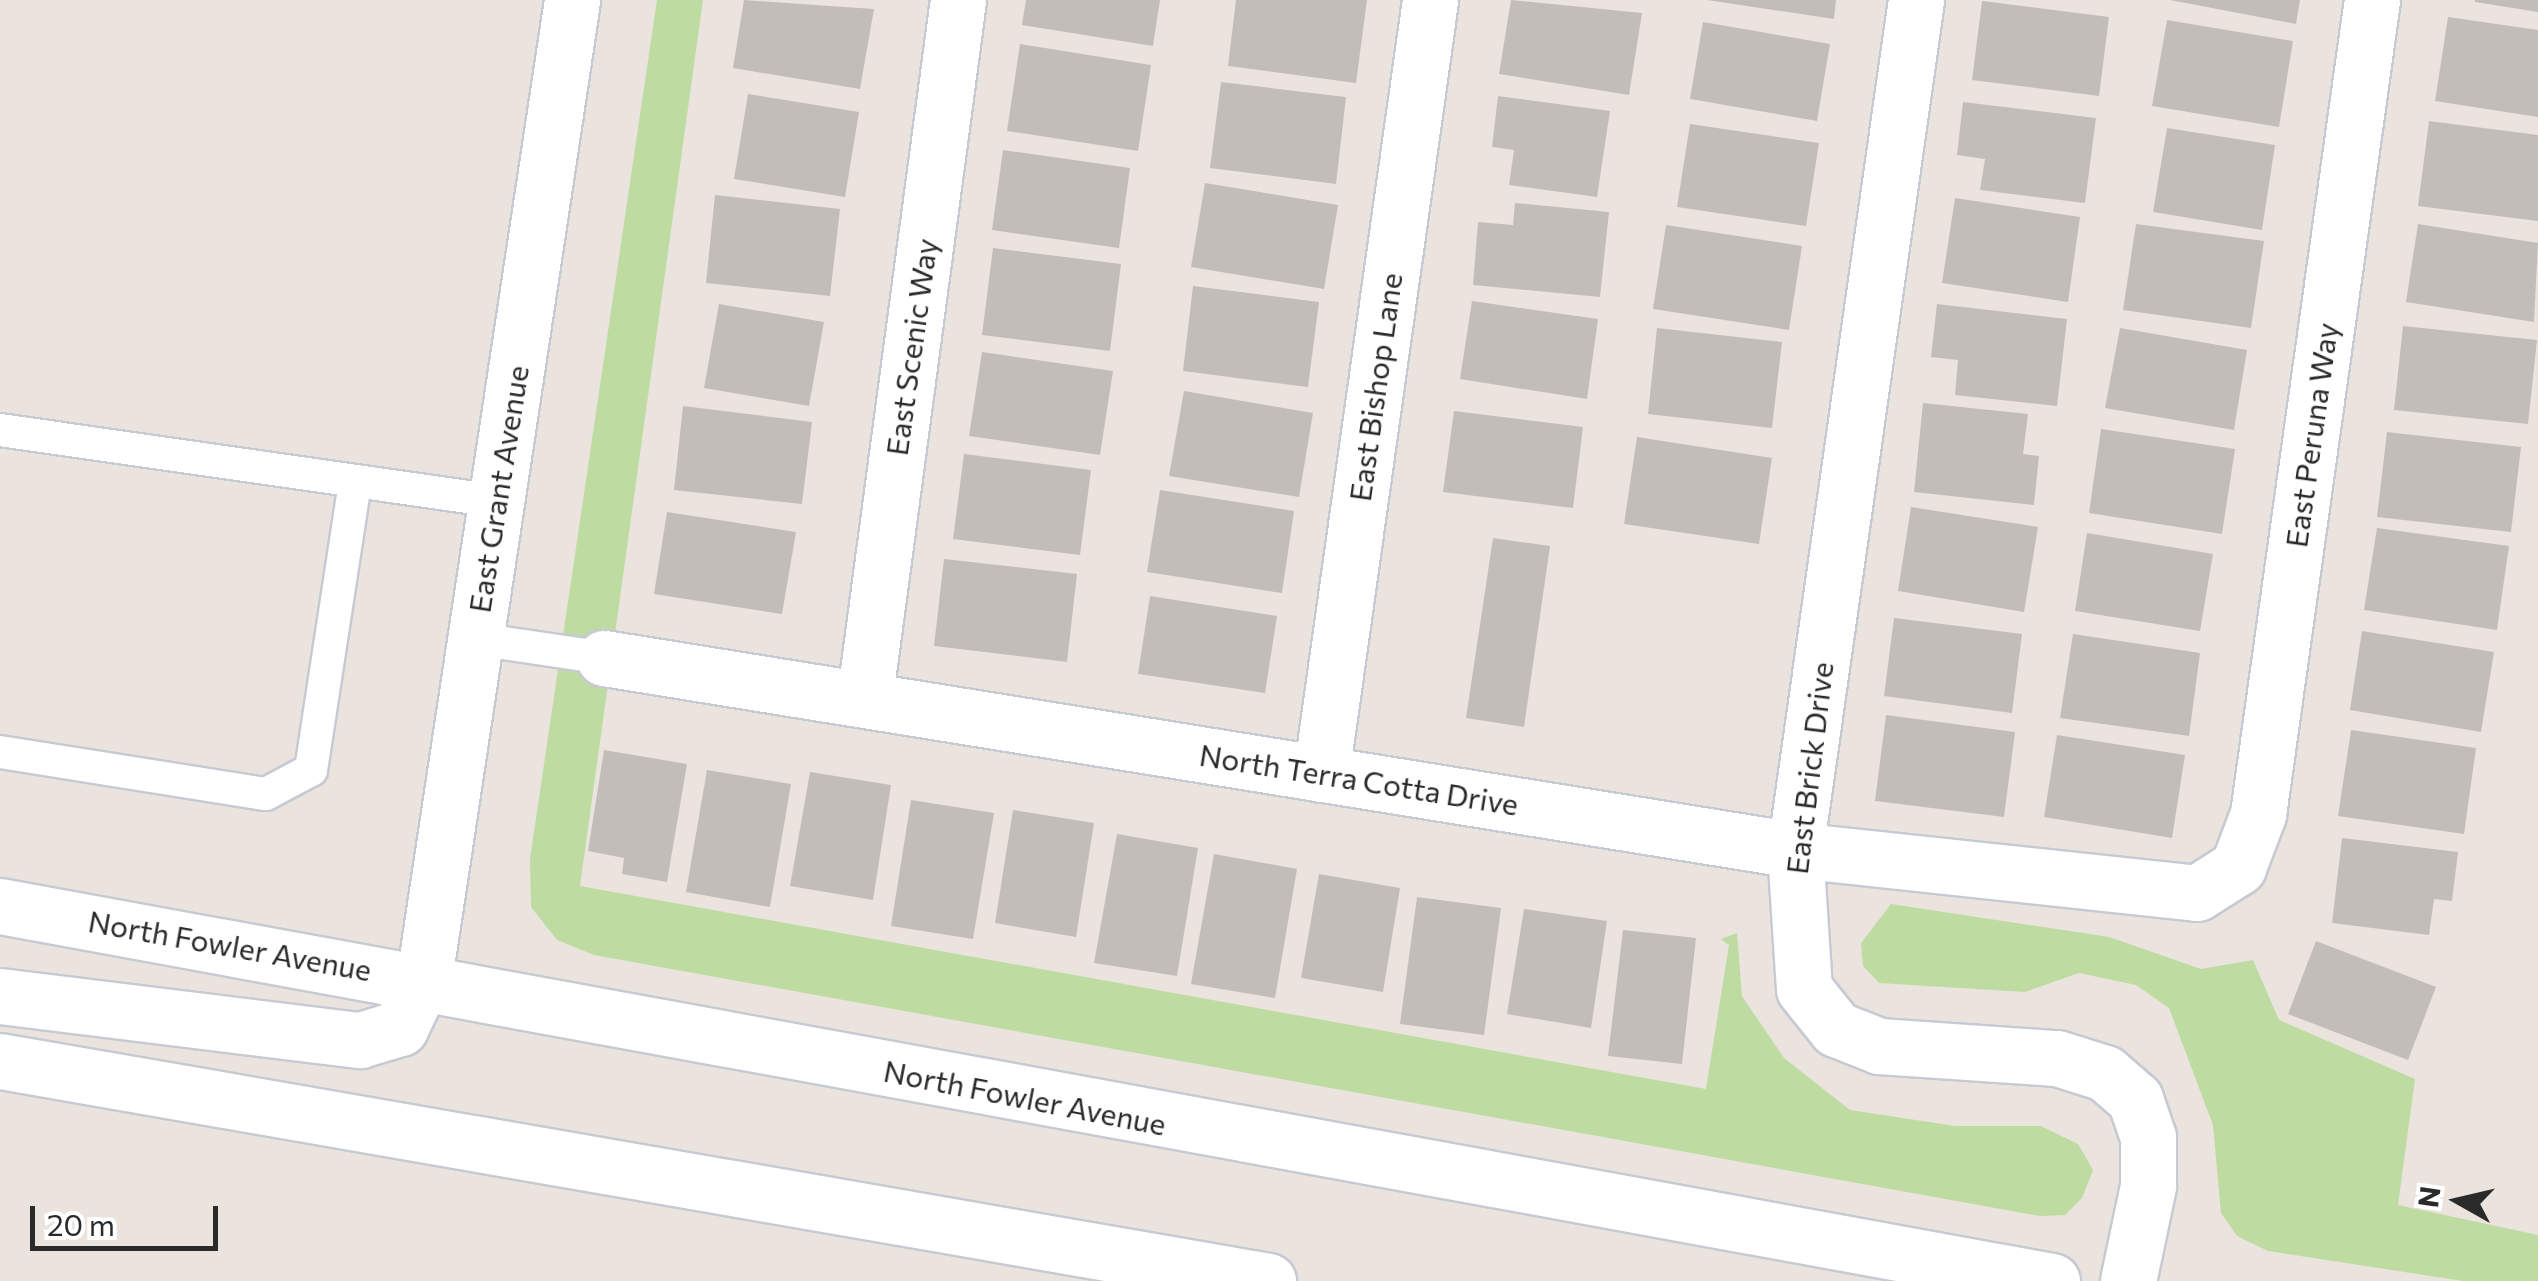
<!DOCTYPE html>
<html>
<head>
<meta charset="utf-8">
<style>
  body { margin:0 }
  #map { position:relative; width:2538px; height:1281px; overflow:hidden; background:#ebe3de; font-family:Commissioner,sans-serif }
  div>[style] { position:absolute }
  .green>* { inset:0; background:#bedba1 }
  .building>* { inset:0; background:#c3bdba }
  .roads { filter:drop-shadow(2px 0 #c6cad2) drop-shadow(-2px 0 #c6cad2) drop-shadow(0 2px #c6cad2) drop-shadow(0 -2px #c6cad2) }
  .service>* { height:32px; margin:-16px; padding:0 16px; transform-origin:16px; border-radius:16px; background:#fff }
  .minor>* { height:55px; margin:-27.5px; padding:0 27.5px; transform-origin:27.5px; border-radius:27.5px; background:#fff }
  .secondary>* { height:55px; margin:-27.5px; padding:0 27.5px; transform-origin:27.5px; border-radius:27.5px; background:#fff }
  span { translate:-50% -50%; white-space:nowrap; text-align:center; line-height:1.15; -webkit-text-stroke:10px #fff; paint-order:stroke }
  .street-label { font-size:30px; color:#2a2a2a }
  .north { position:absolute; left:2408px; top:1151px; width:100px; height:100px; -webkit-text-stroke:8px #fff; paint-order:stroke; rotate:278deg; font-size:28px; font-weight:700; line-height:40px; text-align:center; color:#2a2a2a }
  .north::after { content:''; display:block; margin:auto; width:35px; height:45px; background:#2a2a2a; clip-path:polygon(50% 0,100% 100%,50% 72%,0 100%) }
  .scale { position:absolute; left:30px; top:1206px; width:188px; height:45px; box-sizing:border-box; border:5px solid #2a2a2a; border-top:0; padding-left:12px; font-size:30px; line-height:35px; white-space:nowrap; color:#2a2a2a; -webkit-text-stroke:8px #fff; paint-order:stroke }
</style>
</head>
<body>
<div id="map">
  <div class="green">
    <div style="clip-path:polygon(657px 0,703px 0,580px 886px,1706px 1089px,1729px 945px,1721px 939px,1737px 933px,1742px 996px,1784px 1058px,1850px 1110px,1955px 1126px,2041px 1126px,2078px 1144px,2093px 1170px,2082px 1198px,2065px 1215px,2040px 1216px,594px 955px,557px 940px,531px 907px,530px 859px)"></div>
    <div style="clip-path:polygon(1891px 904px,2109px 937px,2201px 969px,2253px 960px,2279px 1020px,2415px 1079px,2398px 1205px,2538px 1235px,2538px 1281px,2463px 1281px,2268px 1251px,2237px 1236px,2221px 1213px,2213px 1125px,2169px 1008px,2136px 985px,2079px 973px,2025px 992px,1879px 983px,1863px 966px,1861px 943px)"></div>
  </div>
  <div class="building">
    <div style="clip-path:polygon(744px 0,874px 9px,860px 89px,733px 68px)"></div>
    <div style="clip-path:polygon(1026px 0,1160px 0,1153px 46px,1022px 25px)"></div>
    <div style="clip-path:polygon(1236px 0,1367px 0,1356px 83px,1228px 66px)"></div>
    <div style="clip-path:polygon(1511px 0,1642px 13px,1629px 95px,1499px 74px)"></div>
    <div style="clip-path:polygon(1707px 0,1836px 0,1834px 19px)"></div>
    <div style="clip-path:polygon(2170px 0,2300px 0,2296px 24px)"></div>
    <div style="clip-path:polygon(2475px 0,2538px 0,2538px 12px,2475px 2px)"></div>
    <div style="clip-path:polygon(1982px 1px,2109px 17px,2099px 96px,1972px 80px)"></div>
    <div style="clip-path:polygon(2448px 17px,2538px 30px,2538px 117px,2435px 101px)"></div>
    <div style="clip-path:polygon(2167px 20px,2293px 41px,2279px 127px,2152px 106px)"></div>
    <div style="clip-path:polygon(1703px 22px,1830px 44px,1817px 121px,1690px 99px)"></div>
    <div style="clip-path:polygon(1020px 44px,1151px 65px,1138px 151px,1007px 131px)"></div>
    <div style="clip-path:polygon(1221px 82px,1346px 97px,1336px 184px,1210px 168px)"></div>
    <div style="clip-path:polygon(748px 94px,859px 112px,845px 197px,734px 179px)"></div>
    <div style="clip-path:polygon(1498px 96px,1610px 111px,1597px 197px,1509px 185px,1514px 150px,1492px 147px)"></div>
    <div style="clip-path:polygon(1963px 102px,2096px 118px,2085px 203px,1980px 190px,1985px 159px,1957px 155px)"></div>
    <div style="clip-path:polygon(2429px 121px,2538px 135px,2538px 221px,2418px 206px)"></div>
    <div style="clip-path:polygon(1690px 124px,1819px 143px,1806px 226px,1677px 207px)"></div>
    <div style="clip-path:polygon(2167px 128px,2275px 145px,2262px 230px,2153px 212px)"></div>
    <div style="clip-path:polygon(1003px 150px,1130px 168px,1119px 248px,992px 230px)"></div>
    <div style="clip-path:polygon(1205px 183px,1338px 205px,1324px 289px,1191px 267px)"></div>
    <div style="clip-path:polygon(715px 195px,840px 209px,830px 296px,706px 283px)"></div>
    <div style="clip-path:polygon(1955px 198px,2080px 217px,2068px 302px,1942px 283px)"></div>
    <div style="clip-path:polygon(1515px 203px,1609px 212px,1600px 297px,1473px 285px,1478px 222px,1513px 225px)"></div>
    <div style="clip-path:polygon(2136px 224px,2264px 241px,2251px 328px,2123px 310px)"></div>
    <div style="clip-path:polygon(2418px 224px,2538px 243px,2534px 322px,2406px 302px)"></div>
    <div style="clip-path:polygon(1666px 225px,1802px 246px,1789px 330px,1653px 309px)"></div>
    <div style="clip-path:polygon(993px 248px,1121px 264px,1110px 351px,982px 335px)"></div>
    <div style="clip-path:polygon(1193px 286px,1319px 302px,1308px 387px,1183px 371px)"></div>
    <div style="clip-path:polygon(1472px 301px,1598px 319px,1587px 399px,1460px 379px)"></div>
    <div style="clip-path:polygon(719px 304px,824px 322px,809px 406px,704px 388px)"></div>
    <div style="clip-path:polygon(1937px 304px,2067px 319px,2057px 406px,1955px 395px,1958px 360px,1931px 357px)"></div>
    <div style="clip-path:polygon(2403px 326px,2537px 340px,2528px 424px,2394px 410px)"></div>
    <div style="clip-path:polygon(1657px 328px,1782px 342px,1772px 428px,1648px 414px)"></div>
    <div style="clip-path:polygon(2120px 328px,2247px 350px,2234px 430px,2105px 408px)"></div>
    <div style="clip-path:polygon(982px 352px,1113px 371px,1100px 455px,969px 436px)"></div>
    <div style="clip-path:polygon(1184px 391px,1313px 413px,1299px 497px,1169px 476px)"></div>
    <div style="clip-path:polygon(1923px 403px,2028px 414px,2023px 454px,2039px 456px,2034px 505px,1914px 492px)"></div>
    <div style="clip-path:polygon(683px 406px,812px 422px,802px 504px,674px 490px)"></div>
    <div style="clip-path:polygon(1454px 411px,1583px 427px,1573px 508px,1443px 492px)"></div>
    <div style="clip-path:polygon(2101px 429px,2235px 449px,2222px 534px,2089px 513px)"></div>
    <div style="clip-path:polygon(2387px 432px,2521px 447px,2511px 532px,2377px 517px)"></div>
    <div style="clip-path:polygon(1637px 437px,1772px 458px,1759px 544px,1624px 524px)"></div>
    <div style="clip-path:polygon(964px 454px,1091px 470px,1080px 555px,953px 539px)"></div>
    <div style="clip-path:polygon(1160px 490px,1294px 511px,1282px 593px,1147px 572px)"></div>
    <div style="clip-path:polygon(1911px 507px,2038px 527px,2024px 612px,1898px 591px)"></div>
    <div style="clip-path:polygon(667px 512px,796px 532px,782px 614px,654px 594px)"></div>
    <div style="clip-path:polygon(2377px 528px,2509px 546px,2497px 630px,2364px 610px)"></div>
    <div style="clip-path:polygon(2087px 533px,2213px 554px,2200px 631px,2075px 611px)"></div>
    <div style="clip-path:polygon(1493px 538px,1550px 546px,1524px 727px,1466px 718px)"></div>
    <div style="clip-path:polygon(944px 559px,1077px 574px,1067px 662px,934px 646px)"></div>
    <div style="clip-path:polygon(1150px 596px,1277px 616px,1265px 693px,1138px 674px)"></div>
    <div style="clip-path:polygon(1894px 618px,2022px 634px,2012px 713px,1884px 696px)"></div>
    <div style="clip-path:polygon(2362px 631px,2494px 652px,2481px 732px,2350px 710px)"></div>
    <div style="clip-path:polygon(2073px 634px,2200px 653px,2189px 736px,2060px 718px)"></div>
    <div style="clip-path:polygon(1886px 715px,2015px 732px,2004px 817px,1875px 801px)"></div>
    <div style="clip-path:polygon(2351px 730px,2476px 748px,2464px 834px,2338px 816px)"></div>
    <div style="clip-path:polygon(2057px 735px,2185px 755px,2172px 838px,2044px 817px)"></div>
    <div style="clip-path:polygon(604px 750px,687px 764px,667px 882px,622px 874px,624px 858px,588px 851px)"></div>
    <div style="clip-path:polygon(707px 770px,791px 784px,770px 907px,686px 892px)"></div>
    <div style="clip-path:polygon(810px 772px,891px 785px,873px 900px,790px 886px)"></div>
    <div style="clip-path:polygon(911px 800px,994px 813px,973px 939px,891px 926px)"></div>
    <div style="clip-path:polygon(1013px 810px,1094px 823px,1076px 937px,995px 923px)"></div>
    <div style="clip-path:polygon(1117px 834px,1198px 848px,1177px 976px,1094px 963px)"></div>
    <div style="clip-path:polygon(2342px 838px,2458px 852px,2452px 901px,2434px 899px,2429px 935px,2332px 923px)"></div>
    <div style="clip-path:polygon(1214px 854px,1297px 869px,1275px 998px,1191px 984px)"></div>
    <div style="clip-path:polygon(1319px 874px,1400px 888px,1383px 992px,1301px 978px)"></div>
    <div style="clip-path:polygon(1417px 897px,1501px 908px,1484px 1035px,1400px 1024px)"></div>
    <div style="clip-path:polygon(1524px 909px,1607px 921px,1591px 1028px,1507px 1014px)"></div>
    <div style="clip-path:polygon(1623px 930px,1696px 938px,1682px 1064px,1608px 1056px)"></div>
    <div style="clip-path:polygon(2316px 941px,2436px 987px,2408px 1060px,2288px 1014px)"></div>
  </div>
  <div class="roads">
    <div class="service">
      <div style="left:0;top:430px;width:501px;rotate:8.15deg"></div>
      <div style="left:476px;top:639px;width:129px;rotate:8.4deg"></div>
      <div style="left:0;top:752px;width:269px;rotate:9deg"></div>
      <div style="left:266px;top:794px;width:51px;rotate:-28.1deg"></div>
      <div style="left:311px;top:770px;width:292px;rotate:-81.3deg"></div>
    </div>
    <div class="minor">
      <div style="left:1916px;top:0;width:859px;rotate:98.1deg"></div>
      <div style="left:1795px;top:850px;width:139px;rotate:86.3deg"></div>
      <div style="left:1804px;top:989px;width:51px;rotate:51.3deg"></div>
      <div style="left:1836px;top:1029px;width:46px;rotate:21.6deg"></div>
      <div style="left:1879px;top:1046px;width:178px;rotate:3.9deg"></div>
      <div style="left:2057px;top:1058px;width:50px;rotate:17.4deg"></div>
      <div style="left:2105px;top:1073px;width:40px;rotate:41deg"></div>
      <div style="left:2135px;top:1099px;width:40px;rotate:71.1deg"></div>
      <div style="left:2148px;top:1137px;width:49px;rotate:90deg"></div>
      <div style="left:2148px;top:1186px;width:97px;rotate:101.9deg"></div>
      <div style="left:604px;top:658px;width:1206px;rotate:9.16deg"></div>
      <div style="left:1795px;top:850px;width:404px;rotate:6.1deg"></div>
      <div style="left:2197px;top:893px;width:49px;rotate:-32.4deg"></div>
      <div style="left:2238px;top:867px;width:57px;rotate:-69.3deg"></div>
      <div style="left:2258px;top:814px;width:822px;rotate:-82.03deg"></div>
      <div style="left:865px;top:694px;width:700px;rotate:-82.37deg"></div>
      <div style="left:1321px;top:774px;width:782px;rotate:-81.98deg"></div>
      <div style="left:424px;top:978px;width:989px;rotate:-81.39deg"></div>
    </div>
    <div class="secondary">
      <div style="left:0;top:906px;width:2086px;rotate:10.36deg"></div>
      <div style="left:0;top:996px;width:363px;rotate:7deg"></div>
      <div style="left:360px;top:1040px;width:42px;rotate:-16.7deg"></div>
      <div style="left:400px;top:1028px;width:55px;rotate:-64.4deg"></div>
      <div style="left:0;top:1061px;width:1287px;rotate:9.84deg"></div>
    </div>
  </div>
  <div class="street-label">
    <span style="left:911px;top:347px;rotate:-82deg">East Scenic Way</span>
    <span style="left:1375px;top:387px;rotate:-82deg">East Bishop Lane</span>
    <span style="left:2311px;top:435px;rotate:-82deg">East Peruna Way</span>
    <span style="left:498px;top:489px;rotate:-81deg">East Grant Avenue</span>
    <span style="left:1809px;top:768px;rotate:-83deg">East Brick Drive</span>
    <span style="left:1359px;top:779px;rotate:9deg">North Terra Cotta Drive</span>
    <span style="left:230px;top:945px;rotate:10deg">North Fowler Avenue</span>
    <span style="left:1025px;top:1097px;rotate:11deg">North Fowler Avenue</span>
  </div>
  <div class="north">N</div>
  <div class="scale">20 m</div>
</div>
</body>
</html>
